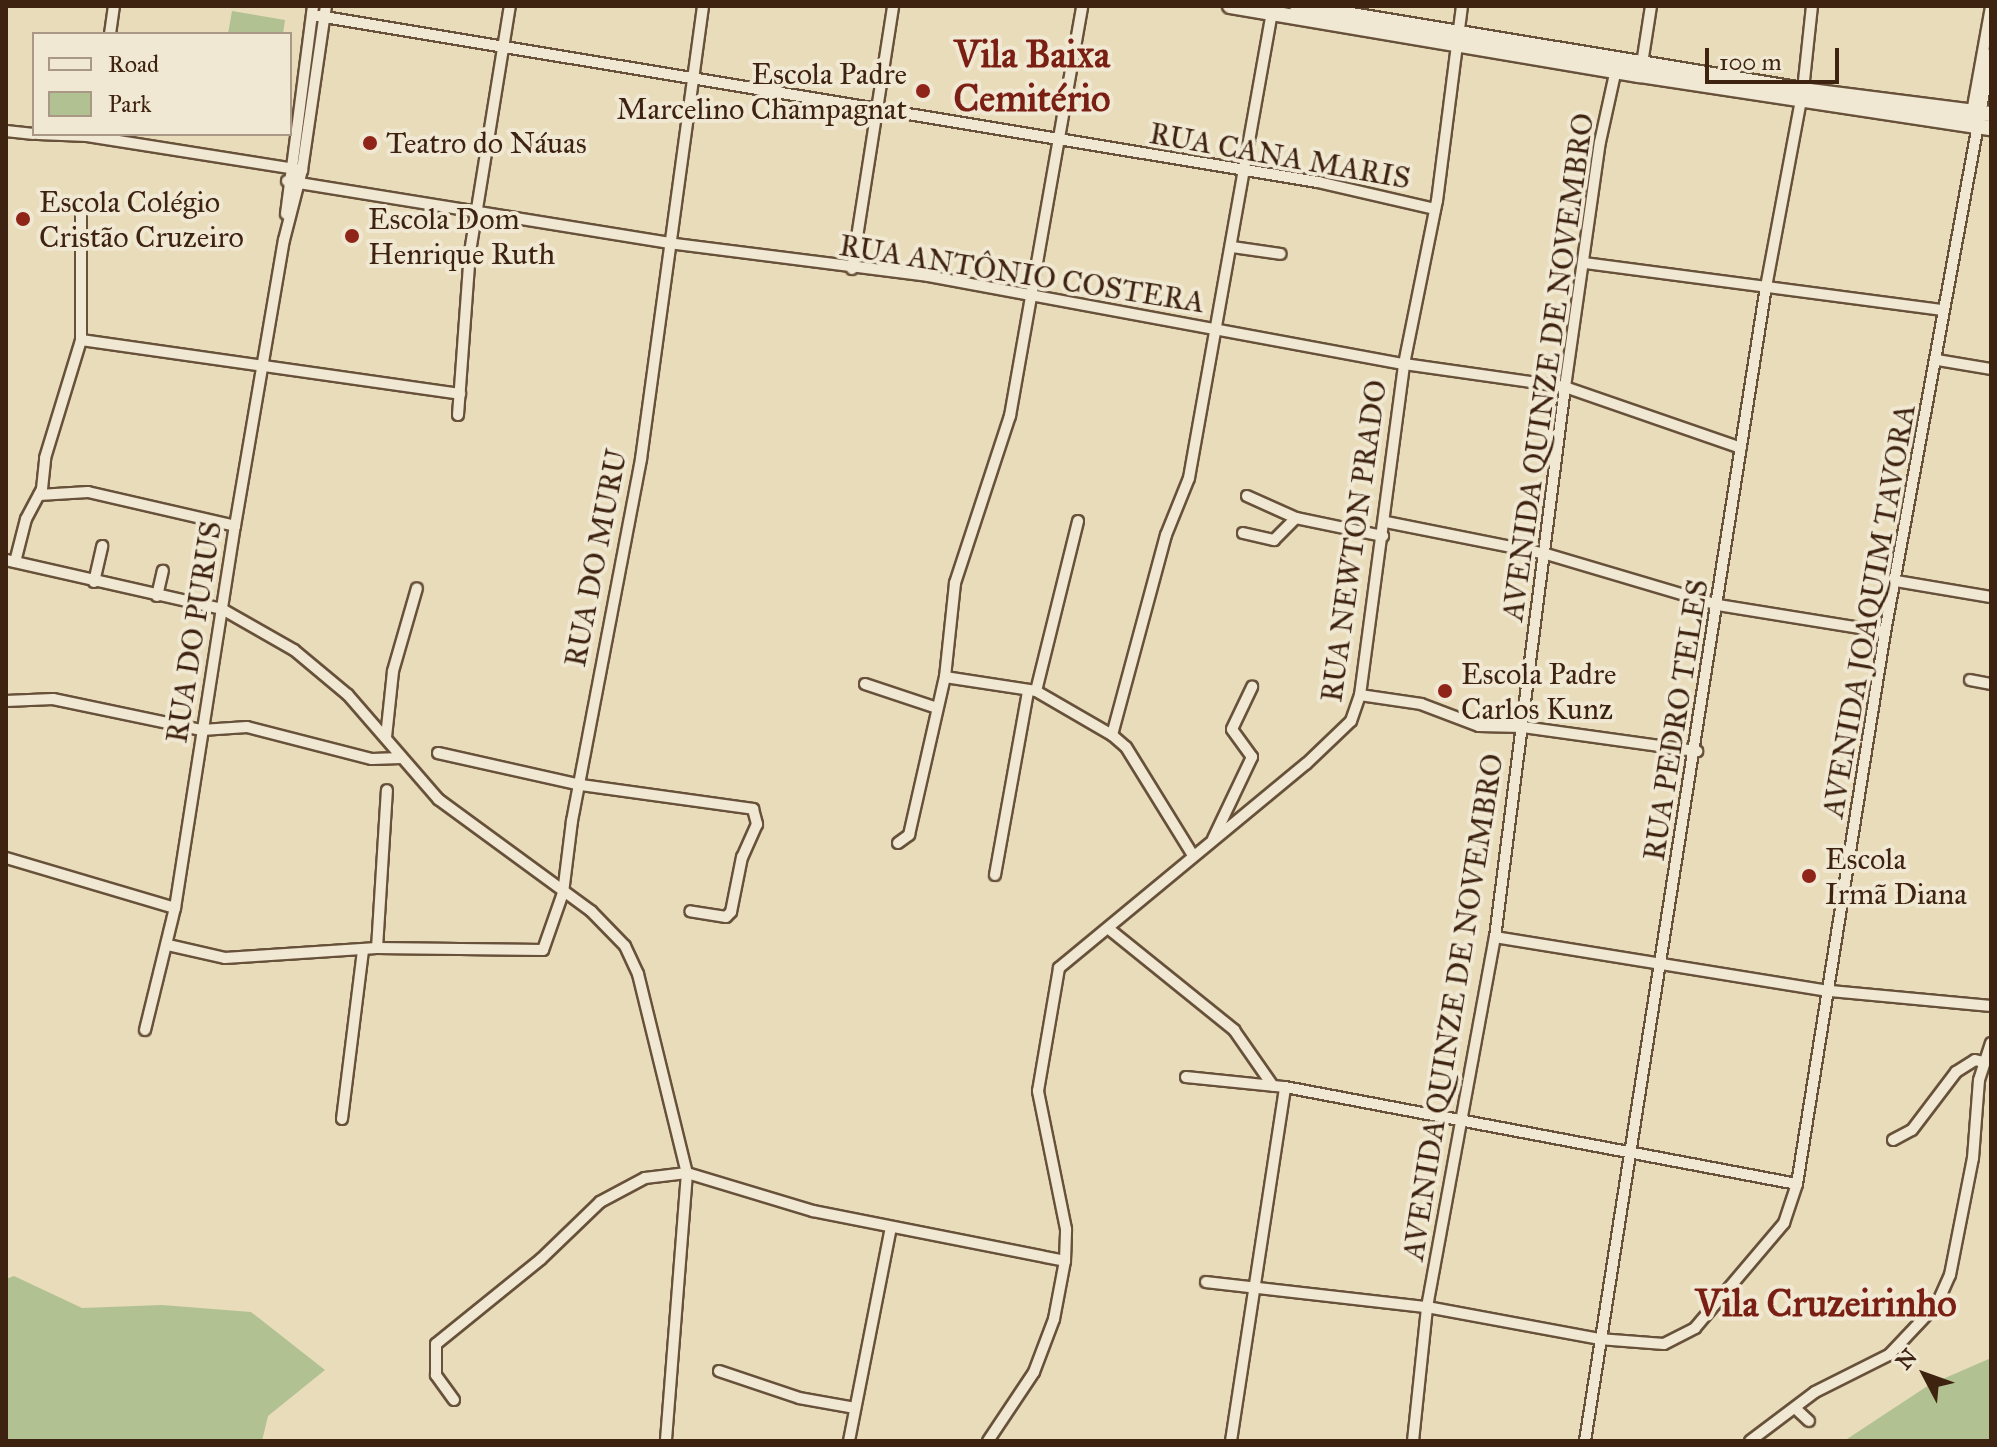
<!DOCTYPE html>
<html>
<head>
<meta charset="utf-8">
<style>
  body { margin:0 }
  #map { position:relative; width:1997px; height:1447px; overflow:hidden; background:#e8dcba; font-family:"IM FELL Great Primer",serif }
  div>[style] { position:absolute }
  .green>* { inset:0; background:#b2c192 }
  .roads { filter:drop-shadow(2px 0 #68513a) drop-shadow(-2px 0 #68513a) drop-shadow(0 2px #68513a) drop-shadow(0 -2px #68513a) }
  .street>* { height:10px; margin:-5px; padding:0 5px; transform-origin:5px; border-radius:5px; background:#f0e8d2 }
  .secondary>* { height:14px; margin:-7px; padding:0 7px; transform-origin:7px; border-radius:7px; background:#f0e8d2 }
  .dots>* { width:22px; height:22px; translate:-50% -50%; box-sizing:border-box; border:4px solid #f0e8d2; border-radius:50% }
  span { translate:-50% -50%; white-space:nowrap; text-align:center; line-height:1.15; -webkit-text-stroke:8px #f0e8d2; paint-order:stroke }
  .poi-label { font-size:30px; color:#3e2310 }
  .right { translate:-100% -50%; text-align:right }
  .left { translate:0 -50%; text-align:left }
  .street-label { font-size:30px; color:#3e2310 }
  .district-label { font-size:38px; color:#7a1f14; font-weight:700 }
  .frame { position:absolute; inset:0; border:8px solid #3e2310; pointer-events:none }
  .legend { position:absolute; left:32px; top:32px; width:260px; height:104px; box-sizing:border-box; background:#f0e8d2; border:2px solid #a99984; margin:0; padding:10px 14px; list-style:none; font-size:24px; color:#3e2310 }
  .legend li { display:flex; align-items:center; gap:16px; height:40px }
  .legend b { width:40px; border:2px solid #a99984 }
  .north { position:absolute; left:1885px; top:1335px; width:80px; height:80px; -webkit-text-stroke:6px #f0e8d2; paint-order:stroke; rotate:311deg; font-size:22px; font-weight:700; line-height:32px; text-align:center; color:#3e2310 }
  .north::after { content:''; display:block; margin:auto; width:28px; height:36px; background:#3e2310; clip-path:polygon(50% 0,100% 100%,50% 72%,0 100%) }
  .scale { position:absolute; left:1705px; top:48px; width:134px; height:36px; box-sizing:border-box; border:4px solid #3e2310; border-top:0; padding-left:10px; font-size:24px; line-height:28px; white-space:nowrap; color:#3e2310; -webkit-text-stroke:6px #f0e8d2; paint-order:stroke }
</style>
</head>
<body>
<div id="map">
  <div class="green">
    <div style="clip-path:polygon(232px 11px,285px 20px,283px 34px,228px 34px)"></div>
    <div style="clip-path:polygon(14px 1276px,82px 1308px,162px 1305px,251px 1312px,325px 1370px,268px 1416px,262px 1441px,6px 1441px,6px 1279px)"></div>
    <div style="clip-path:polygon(1991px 1358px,1991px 1441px,1844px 1441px,1929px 1385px)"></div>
  </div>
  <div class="roads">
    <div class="street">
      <div style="left:312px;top:15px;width:1020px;rotate:9.43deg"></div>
      <div style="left:1318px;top:182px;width:120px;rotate:13deg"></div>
      <div style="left:110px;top:34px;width:28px;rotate:-82deg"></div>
      <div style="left:1641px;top:70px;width:65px;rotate:-81.1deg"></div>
      <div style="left:1971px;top:118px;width:113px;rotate:-79.8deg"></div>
      <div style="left:6px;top:131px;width:28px;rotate:6deg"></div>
      <div style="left:38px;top:134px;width:49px;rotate:2.3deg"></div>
      <div style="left:87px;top:136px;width:218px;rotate:9deg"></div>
      <div style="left:287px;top:181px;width:386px;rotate:9.2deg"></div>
      <div style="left:668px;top:243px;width:262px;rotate:7.2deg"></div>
      <div style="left:928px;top:276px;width:484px;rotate:10.5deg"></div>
      <div style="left:1404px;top:364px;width:163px;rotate:8.1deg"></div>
      <div style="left:1565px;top:387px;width:186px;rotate:19.1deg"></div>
      <div style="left:286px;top:214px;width:210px;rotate:-82.6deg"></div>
      <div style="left:1232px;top:247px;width:49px;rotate:8.1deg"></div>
      <div style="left:1585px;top:263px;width:360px;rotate:7.5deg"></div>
      <div style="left:852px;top:269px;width:266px;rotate:-81.1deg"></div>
      <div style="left:81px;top:340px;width:383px;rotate:8.1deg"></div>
      <div style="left:1937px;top:360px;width:55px;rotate:9.5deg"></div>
      <div style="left:458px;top:415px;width:163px;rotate:-85.8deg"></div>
      <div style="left:470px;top:252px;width:249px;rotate:-80.8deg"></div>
      <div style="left:39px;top:495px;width:49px;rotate:-3.5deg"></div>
      <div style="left:88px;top:492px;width:151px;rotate:13deg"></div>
      <div style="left:1247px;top:496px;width:54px;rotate:24.2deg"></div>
      <div style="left:1296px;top:518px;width:89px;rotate:11.7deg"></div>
      <div style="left:1386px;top:522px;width:163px;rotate:11.3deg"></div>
      <div style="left:1546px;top:554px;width:179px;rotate:16.5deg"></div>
      <div style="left:1718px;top:605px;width:169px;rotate:9.2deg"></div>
      <div style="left:1243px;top:533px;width:32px;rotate:13deg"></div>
      <div style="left:1274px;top:540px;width:31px;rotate:-45deg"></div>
      <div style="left:6px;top:560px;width:221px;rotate:12.8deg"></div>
      <div style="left:222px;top:609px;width:83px;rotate:29.7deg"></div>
      <div style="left:294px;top:650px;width:70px;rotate:39.8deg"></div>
      <div style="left:348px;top:695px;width:138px;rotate:49.1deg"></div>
      <div style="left:438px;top:799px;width:190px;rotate:36.2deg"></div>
      <div style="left:591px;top:911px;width:49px;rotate:45.8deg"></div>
      <div style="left:625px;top:946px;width:31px;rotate:65deg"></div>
      <div style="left:638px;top:974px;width:205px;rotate:76.2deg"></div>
      <div style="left:687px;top:1173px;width:269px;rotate:94.5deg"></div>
      <div style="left:15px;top:562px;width:44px;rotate:-75.7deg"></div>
      <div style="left:26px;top:519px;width:34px;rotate:-62deg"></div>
      <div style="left:42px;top:489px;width:31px;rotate:-84deg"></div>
      <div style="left:45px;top:458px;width:123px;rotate:-73deg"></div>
      <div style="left:81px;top:340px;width:136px;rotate:-90deg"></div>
      <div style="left:1896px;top:581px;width:96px;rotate:9.6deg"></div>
      <div style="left:94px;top:582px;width:37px;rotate:-77deg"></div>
      <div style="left:157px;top:596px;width:26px;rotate:-77deg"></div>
      <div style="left:945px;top:677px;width:92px;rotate:8.7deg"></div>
      <div style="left:1036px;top:691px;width:88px;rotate:30.1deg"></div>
      <div style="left:1112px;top:735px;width:18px;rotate:41deg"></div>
      <div style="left:1126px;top:747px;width:126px;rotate:58.3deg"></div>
      <div style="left:1970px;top:680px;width:21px;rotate:11deg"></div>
      <div style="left:865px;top:684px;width:76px;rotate:18.4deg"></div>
      <div style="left:1036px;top:691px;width:175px;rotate:-76.1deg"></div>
      <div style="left:1360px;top:695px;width:62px;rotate:8.4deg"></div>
      <div style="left:1421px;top:704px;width:62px;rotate:20.8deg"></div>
      <div style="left:1479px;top:726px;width:44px;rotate:1.3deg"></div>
      <div style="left:1523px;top:727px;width:176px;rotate:7.9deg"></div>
      <div style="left:6px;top:701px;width:47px;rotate:-2.4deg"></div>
      <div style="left:53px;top:699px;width:152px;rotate:11.8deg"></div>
      <div style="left:202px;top:730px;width:45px;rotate:-3.8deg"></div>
      <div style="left:247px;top:727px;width:129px;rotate:14.4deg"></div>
      <div style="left:372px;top:759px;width:29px;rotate:-2deg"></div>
      <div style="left:1112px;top:735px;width:207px;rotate:-74.9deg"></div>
      <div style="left:1166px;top:535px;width:61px;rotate:-68deg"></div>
      <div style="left:1189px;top:478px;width:479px;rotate:-79.9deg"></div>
      <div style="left:386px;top:737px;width:66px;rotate:-83.9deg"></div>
      <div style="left:393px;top:671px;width:86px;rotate:-73.9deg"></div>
      <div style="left:438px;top:753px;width:147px;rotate:12.6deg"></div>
      <div style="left:581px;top:785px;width:174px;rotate:7.9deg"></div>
      <div style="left:753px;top:809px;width:16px;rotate:75deg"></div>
      <div style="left:757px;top:824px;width:36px;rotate:114deg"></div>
      <div style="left:742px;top:857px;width:56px;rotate:101.3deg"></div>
      <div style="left:731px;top:912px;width:7px;rotate:135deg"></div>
      <div style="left:726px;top:917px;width:36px;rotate:-171deg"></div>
      <div style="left:1213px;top:839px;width:91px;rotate:-64.6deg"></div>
      <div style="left:1252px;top:757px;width:34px;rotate:-126deg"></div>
      <div style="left:1232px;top:729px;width:47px;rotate:-64.5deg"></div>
      <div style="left:898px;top:843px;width:14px;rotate:-36deg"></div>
      <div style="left:909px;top:835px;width:162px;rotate:-77.2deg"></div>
      <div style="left:945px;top:677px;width:95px;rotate:-83.9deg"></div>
      <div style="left:955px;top:583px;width:176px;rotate:-71.8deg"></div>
      <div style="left:1010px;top:416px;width:416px;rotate:-80deg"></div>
      <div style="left:6px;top:858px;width:176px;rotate:16.5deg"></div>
      <div style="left:995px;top:875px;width:187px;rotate:-79.8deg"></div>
      <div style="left:1109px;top:929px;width:161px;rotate:38.9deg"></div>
      <div style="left:1234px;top:1030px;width:68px;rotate:55.1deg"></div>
      <div style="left:1495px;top:937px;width:339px;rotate:9.2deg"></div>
      <div style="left:1830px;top:991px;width:162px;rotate:5.3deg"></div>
      <div style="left:168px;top:945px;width:58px;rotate:12.8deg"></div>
      <div style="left:225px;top:958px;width:152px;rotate:-3.8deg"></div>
      <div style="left:377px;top:948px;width:166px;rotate:0.7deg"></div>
      <div style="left:543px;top:950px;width:60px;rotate:-70.7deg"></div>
      <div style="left:563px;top:893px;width:73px;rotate:-82.9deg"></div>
      <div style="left:572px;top:821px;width:369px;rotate:-79.2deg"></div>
      <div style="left:641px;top:459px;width:457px;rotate:-82.2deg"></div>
      <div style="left:377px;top:948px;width:158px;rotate:-86.4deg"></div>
      <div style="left:145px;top:1030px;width:126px;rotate:-76.2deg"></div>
      <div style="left:175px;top:908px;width:387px;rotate:-81.1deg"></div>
      <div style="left:235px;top:526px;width:290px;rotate:-80.3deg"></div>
      <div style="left:284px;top:240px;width:72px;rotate:-75.6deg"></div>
      <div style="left:302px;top:170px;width:166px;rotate:-81.7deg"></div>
      <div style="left:1186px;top:1077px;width:100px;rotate:5.8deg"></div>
      <div style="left:1285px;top:1087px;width:521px;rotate:10.73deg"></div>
      <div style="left:342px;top:1119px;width:169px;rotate:-82.9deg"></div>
      <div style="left:1893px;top:1140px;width:21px;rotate:-28deg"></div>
      <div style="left:1912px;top:1130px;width:73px;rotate:-52.8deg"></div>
      <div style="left:1956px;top:1072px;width:22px;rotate:-32deg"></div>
      <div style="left:1975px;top:1060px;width:8px;rotate:14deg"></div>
      <div style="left:1206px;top:1282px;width:222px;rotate:6.5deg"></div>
      <div style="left:1427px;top:1307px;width:175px;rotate:10.5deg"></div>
      <div style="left:1599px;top:1339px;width:65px;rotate:4.4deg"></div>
      <div style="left:1664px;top:1344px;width:35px;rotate:-27deg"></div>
      <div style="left:1695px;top:1328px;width:138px;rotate:-49.7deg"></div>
      <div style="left:1784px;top:1223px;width:41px;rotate:-71.6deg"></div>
      <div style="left:1797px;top:1184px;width:559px;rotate:-80.94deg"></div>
      <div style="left:1885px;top:632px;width:588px;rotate:-79.61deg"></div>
      <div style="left:719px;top:1371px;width:84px;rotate:18.6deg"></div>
      <div style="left:799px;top:1398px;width:57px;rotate:10.1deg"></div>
      <div style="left:454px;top:1400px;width:31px;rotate:-126deg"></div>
      <div style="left:436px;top:1375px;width:31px;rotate:-90deg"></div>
      <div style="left:436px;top:1344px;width:135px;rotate:-39deg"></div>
      <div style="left:541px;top:1259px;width:82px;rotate:-44deg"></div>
      <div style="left:600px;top:1202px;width:51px;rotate:-28.1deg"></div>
      <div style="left:645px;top:1178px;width:42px;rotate:-6.8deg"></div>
      <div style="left:687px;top:1173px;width:132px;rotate:16.8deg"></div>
      <div style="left:813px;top:1211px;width:257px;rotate:11.2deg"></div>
      <div style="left:1795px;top:1408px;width:19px;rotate:43deg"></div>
      <div style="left:849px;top:1441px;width:218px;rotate:-78.9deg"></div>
      <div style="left:988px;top:1441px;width:83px;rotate:-56.3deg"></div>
      <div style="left:1034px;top:1372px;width:57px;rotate:-69.3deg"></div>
      <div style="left:1054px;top:1319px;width:59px;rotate:-79.3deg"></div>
      <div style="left:1065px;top:1261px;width:32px;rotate:-88deg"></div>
      <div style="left:1066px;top:1229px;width:141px;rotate:-101.5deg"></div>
      <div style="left:1038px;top:1091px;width:125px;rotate:-80.3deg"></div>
      <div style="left:1059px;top:968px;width:320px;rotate:-39.6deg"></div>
      <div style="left:1306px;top:764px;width:62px;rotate:-43.7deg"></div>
      <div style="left:1351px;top:721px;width:28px;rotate:-71deg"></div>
      <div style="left:1360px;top:695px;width:334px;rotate:-82.4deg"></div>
      <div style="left:1404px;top:364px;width:166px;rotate:-78.6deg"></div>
      <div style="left:1437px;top:201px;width:197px;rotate:-82.7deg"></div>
      <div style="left:1231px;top:1441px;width:358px;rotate:-81.3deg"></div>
      <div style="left:1413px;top:1441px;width:135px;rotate:-84deg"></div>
      <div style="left:1427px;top:1307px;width:376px;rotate:-79.6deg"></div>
      <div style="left:1495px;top:937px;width:554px;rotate:-82.75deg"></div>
      <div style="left:1565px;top:387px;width:247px;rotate:-81.9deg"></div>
      <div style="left:1600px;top:142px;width:79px;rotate:-77.6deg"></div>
      <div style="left:1585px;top:1441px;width:1168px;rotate:-81.09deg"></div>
      <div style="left:1766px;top:287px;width:200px;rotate:-79.4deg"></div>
      <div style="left:1803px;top:90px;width:84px;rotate:-83.9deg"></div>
      <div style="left:1750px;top:1441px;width:81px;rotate:-37deg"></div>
      <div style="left:1815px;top:1392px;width:83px;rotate:-26.6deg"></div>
      <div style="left:1889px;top:1355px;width:70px;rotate:-46.7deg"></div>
      <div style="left:1937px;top:1304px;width:32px;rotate:-66deg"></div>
      <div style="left:1950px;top:1275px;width:119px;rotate:-78.9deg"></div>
      <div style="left:1973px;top:1158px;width:78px;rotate:-85.6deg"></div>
      <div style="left:1979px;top:1080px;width:39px;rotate:-72deg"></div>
    </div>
    <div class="secondary">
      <div style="left:1230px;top:6px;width:415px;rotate:9.6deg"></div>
      <div style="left:1639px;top:75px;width:356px;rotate:8.6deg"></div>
      <div style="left:1297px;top:6px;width:513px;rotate:9.43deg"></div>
      <div style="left:1803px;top:90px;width:190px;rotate:7.3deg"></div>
    </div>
  </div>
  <div class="dots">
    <div style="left:923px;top:91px;background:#8f2418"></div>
    <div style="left:370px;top:143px;background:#8f2418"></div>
    <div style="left:23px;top:219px;background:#8f2418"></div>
    <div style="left:352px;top:236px;background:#8f2418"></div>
    <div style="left:1445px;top:691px;background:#8f2418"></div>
    <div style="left:1809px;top:876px;background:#8f2418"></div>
  </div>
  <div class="poi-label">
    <span class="right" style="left:907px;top:91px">Escola Padre<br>Marcelino Champagnat</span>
    <span class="left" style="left:386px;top:143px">Teatro do Náuas</span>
    <span class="left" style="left:39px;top:219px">Escola Colégio<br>Cristão Cruzeiro</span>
    <span class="left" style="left:368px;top:236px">Escola Dom<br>Henrique Ruth</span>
    <span class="left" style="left:1461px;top:691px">Escola Padre<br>Carlos Kunz</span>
    <span class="left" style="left:1825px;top:876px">Escola<br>Irmã Diana</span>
  </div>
  <div class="street-label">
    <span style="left:1280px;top:156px;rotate:10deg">RUA CANA MARIS</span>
    <span style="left:1022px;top:274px;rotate:9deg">RUA ANTÔNIO COSTERA</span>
    <span style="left:1548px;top:367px;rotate:-82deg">AVENIDA QUINZE DE NOVEMBRO</span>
    <span style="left:1354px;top:541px;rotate:-82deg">RUA NEWTON PRADO</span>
    <span style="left:596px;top:558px;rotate:-79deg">RUA DO MURU</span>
    <span style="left:1869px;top:611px;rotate:-80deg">AVENIDA JOAQUIM TAVORA</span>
    <span style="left:194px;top:632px;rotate:-81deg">RUA DO PURUS</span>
    <span style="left:1676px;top:720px;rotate:-81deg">RUA PEDRO TELES</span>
    <span style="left:1453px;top:1007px;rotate:-81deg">AVENIDA QUINZE DE NOVEMBRO</span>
  </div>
  <div class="district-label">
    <span style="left:1032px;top:77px">Vila Baixa<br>Cemitério</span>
    <span style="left:1826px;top:1304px">Vila Cruzeirinho</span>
  </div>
  <div class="frame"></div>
  <ul class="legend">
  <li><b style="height:10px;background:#f0e8d2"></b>Road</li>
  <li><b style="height:22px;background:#b2c192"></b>Park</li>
  </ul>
  <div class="north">N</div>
  <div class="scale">100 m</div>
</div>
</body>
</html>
